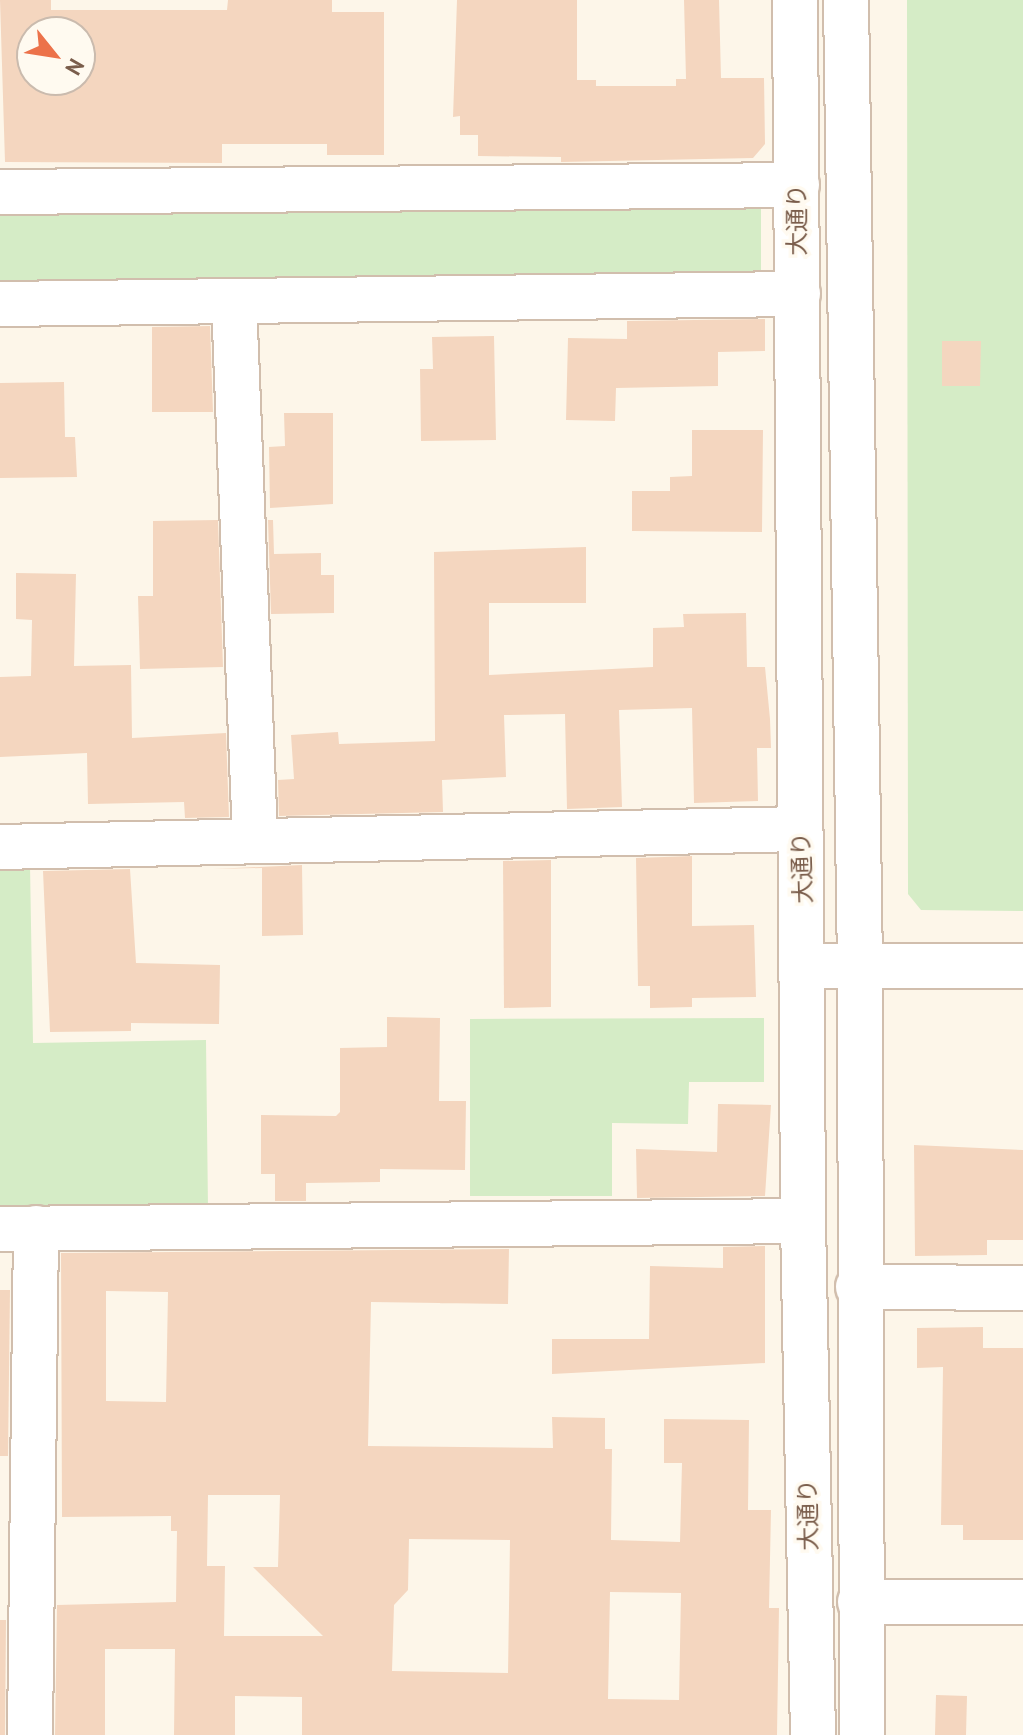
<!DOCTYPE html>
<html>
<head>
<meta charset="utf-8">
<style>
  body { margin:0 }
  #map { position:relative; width:1023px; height:1735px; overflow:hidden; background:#fdf6e9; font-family:"PT Sans","Noto Sans JP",sans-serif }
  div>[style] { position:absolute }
  .green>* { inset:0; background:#d5ecc6 }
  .building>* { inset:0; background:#f4d6bf }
  .roads { filter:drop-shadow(2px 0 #d1bead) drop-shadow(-2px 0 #d1bead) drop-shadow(0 2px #d1bead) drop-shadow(0 -2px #d1bead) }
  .street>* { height:44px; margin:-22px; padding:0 22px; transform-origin:22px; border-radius:22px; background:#fff }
  .secondary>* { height:44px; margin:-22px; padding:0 22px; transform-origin:22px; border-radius:22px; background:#fff }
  span { translate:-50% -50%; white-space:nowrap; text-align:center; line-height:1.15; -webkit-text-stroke:7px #fffaf0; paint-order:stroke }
  .street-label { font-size:24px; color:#7a5d4b }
  .north { position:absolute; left:16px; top:16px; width:80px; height:80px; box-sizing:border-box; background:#fffaf0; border:2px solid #cabbae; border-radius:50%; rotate:120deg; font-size:22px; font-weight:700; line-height:32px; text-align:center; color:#7a5d4b }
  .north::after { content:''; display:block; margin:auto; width:28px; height:36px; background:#ec724a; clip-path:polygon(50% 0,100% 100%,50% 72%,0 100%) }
</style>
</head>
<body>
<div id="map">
  <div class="green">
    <div style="clip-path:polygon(907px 0,1023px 0,1023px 911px,921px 910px,908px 894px)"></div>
    <div style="clip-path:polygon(761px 202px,761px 277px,0 288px,0 210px)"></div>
    <div style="clip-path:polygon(30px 865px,33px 1043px,206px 1040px,208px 1208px,0 1212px,0 866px)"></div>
    <div style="clip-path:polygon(764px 1018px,764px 1082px,689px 1082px,688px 1124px,612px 1123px,612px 1196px,470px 1196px,470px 1019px)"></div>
  </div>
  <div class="building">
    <div style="clip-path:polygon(evenodd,0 0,51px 0,51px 10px,227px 10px,228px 0,332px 0,332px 12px,384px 12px,384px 155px,327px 155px,327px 144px,222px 144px,222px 163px,5px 162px,0 0,32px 32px,80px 32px,80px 80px,32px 80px,32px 32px)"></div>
    <div style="clip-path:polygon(457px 0,577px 0,577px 80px,596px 80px,596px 86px,676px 86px,676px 79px,686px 79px,684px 0,719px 0,721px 78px,764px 78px,765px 144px,753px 158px,561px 162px,561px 157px,478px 156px,478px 135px,460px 135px,460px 116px,453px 117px)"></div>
    <div style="clip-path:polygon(765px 319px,765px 351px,718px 352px,718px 386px,616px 388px,615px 421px,566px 420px,568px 338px,627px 339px,627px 321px)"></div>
    <div style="clip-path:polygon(210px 326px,213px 412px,152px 412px,152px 327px)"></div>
    <div style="clip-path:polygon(494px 336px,496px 440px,421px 441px,420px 369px,433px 369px,432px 337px)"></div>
    <div style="clip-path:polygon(942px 341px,981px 341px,980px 386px,942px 386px)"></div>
    <div style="clip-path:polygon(64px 382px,65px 437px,75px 437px,77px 477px,0 478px,0 383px)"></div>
    <div style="clip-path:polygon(284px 413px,333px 413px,333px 504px,270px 508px,269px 447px,285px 446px)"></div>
    <div style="clip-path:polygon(692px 430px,763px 430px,762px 532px,632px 531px,632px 491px,670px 491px,670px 477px,692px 476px)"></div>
    <div style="clip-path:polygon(218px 520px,223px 667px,140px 669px,138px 596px,153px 596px,153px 521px)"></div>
    <div style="clip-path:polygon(268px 520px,273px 520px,274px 554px,321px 553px,321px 575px,334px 575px,334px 613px,271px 614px)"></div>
    <div style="clip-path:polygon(586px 547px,586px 603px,489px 603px,489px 675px,653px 667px,653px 628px,684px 627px,683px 614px,746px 613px,747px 667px,765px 667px,770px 719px,771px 748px,757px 748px,758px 801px,694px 803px,692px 708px,619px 710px,622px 807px,567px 809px,565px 714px,504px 715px,506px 777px,442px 780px,443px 812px,279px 816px,278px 780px,294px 779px,291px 735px,338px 732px,339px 744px,435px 741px,434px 552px)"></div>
    <div style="clip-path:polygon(16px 573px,76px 574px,74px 666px,131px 665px,132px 738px,226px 733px,229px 817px,185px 818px,184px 802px,88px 804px,87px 753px,0 757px,0 677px,31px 676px,32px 620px,16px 619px)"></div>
    <div style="clip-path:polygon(692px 856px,692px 926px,754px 925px,756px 997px,692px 998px,692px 1007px,650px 1008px,650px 986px,638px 986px,636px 858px)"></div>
    <div style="clip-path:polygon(551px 860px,551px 1007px,504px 1008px,503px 861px)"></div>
    <div style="clip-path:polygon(302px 865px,303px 935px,262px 936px,262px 868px,213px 869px)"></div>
    <div style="clip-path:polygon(130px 869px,136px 963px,220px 965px,219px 1024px,131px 1023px,131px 1031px,50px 1032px,43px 871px)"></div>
    <div style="clip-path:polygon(387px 1017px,440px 1018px,439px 1101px,466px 1101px,465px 1170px,380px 1169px,380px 1182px,306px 1183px,306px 1201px,275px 1201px,275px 1174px,261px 1174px,261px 1115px,336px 1116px,340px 1112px,340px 1048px,387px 1047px)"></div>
    <div style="clip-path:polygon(718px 1104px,771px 1105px,765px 1196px,637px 1198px,636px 1149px,717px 1152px)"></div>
    <div style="clip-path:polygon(914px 1145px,1023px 1150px,1023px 1240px,987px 1240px,987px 1255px,915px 1256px)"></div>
    <div style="clip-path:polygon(765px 1246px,765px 1363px,552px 1374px,552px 1339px,649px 1339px,650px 1266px,723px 1268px,723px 1247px)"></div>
    <div style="clip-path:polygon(evenodd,509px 1249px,508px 1304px,371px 1302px,368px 1446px,553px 1448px,552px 1417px,605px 1418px,605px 1449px,612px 1449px,611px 1540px,680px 1542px,682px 1463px,664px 1463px,664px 1419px,749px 1420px,748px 1510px,771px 1510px,769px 1608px,779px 1608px,777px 1735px,302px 1735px,302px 1697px,235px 1696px,235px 1735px,174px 1735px,175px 1649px,105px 1649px,105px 1735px,55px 1735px,57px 1605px,176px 1602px,177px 1531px,171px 1531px,171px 1516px,62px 1517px,61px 1253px,509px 1249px,106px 1291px,168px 1292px,166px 1402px,106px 1401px,106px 1291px,509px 1249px,208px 1495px,280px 1495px,278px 1567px,253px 1567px,323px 1636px,224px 1636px,225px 1566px,207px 1566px,208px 1495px,509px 1249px,409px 1539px,510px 1540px,508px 1673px,392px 1671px,394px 1605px,408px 1590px,409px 1539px,509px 1249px,610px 1592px,681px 1593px,679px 1700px,608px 1699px,610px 1592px)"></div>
    <div style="clip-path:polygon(0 1290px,10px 1290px,8px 1456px,0 1456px)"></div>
    <div style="clip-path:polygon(983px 1327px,983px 1348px,1023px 1348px,1023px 1540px,963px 1540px,963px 1525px,941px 1525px,943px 1367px,917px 1368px,917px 1328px)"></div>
    <div style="clip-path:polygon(0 1620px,6px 1620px,5px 1735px,0 1735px)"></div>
    <div style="clip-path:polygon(936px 1695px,967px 1696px,966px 1735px,935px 1735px)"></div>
  </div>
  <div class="roads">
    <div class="street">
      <div style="left:0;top:192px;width:797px;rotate:-0.5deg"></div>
      <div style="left:234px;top:301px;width:537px;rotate:87.76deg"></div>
      <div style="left:0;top:304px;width:798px;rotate:-0.72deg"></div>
      <div style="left:0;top:847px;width:800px;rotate:-1.29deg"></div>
      <div style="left:805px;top:966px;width:218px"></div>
      <div style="left:0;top:1229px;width:803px;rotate:-0.57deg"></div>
      <div style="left:858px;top:1287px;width:165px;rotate:0.3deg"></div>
      <div style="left:860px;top:1602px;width:163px"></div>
      <div style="left:30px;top:1735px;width:507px;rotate:-89.32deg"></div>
    </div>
    <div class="secondary">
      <div style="left:795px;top:0;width:1221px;rotate:89.62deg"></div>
      <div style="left:803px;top:1221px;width:514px;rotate:88.89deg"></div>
      <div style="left:846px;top:0;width:966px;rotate:89.17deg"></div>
      <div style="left:860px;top:966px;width:769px;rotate:89.85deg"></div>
    </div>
  </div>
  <div class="street-label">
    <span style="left:797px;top:220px;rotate:-90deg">大通り</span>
    <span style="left:802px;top:868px;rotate:-92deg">大通り</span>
    <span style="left:808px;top:1515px;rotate:-91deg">大通り</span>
  </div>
  <div class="north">N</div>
</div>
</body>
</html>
